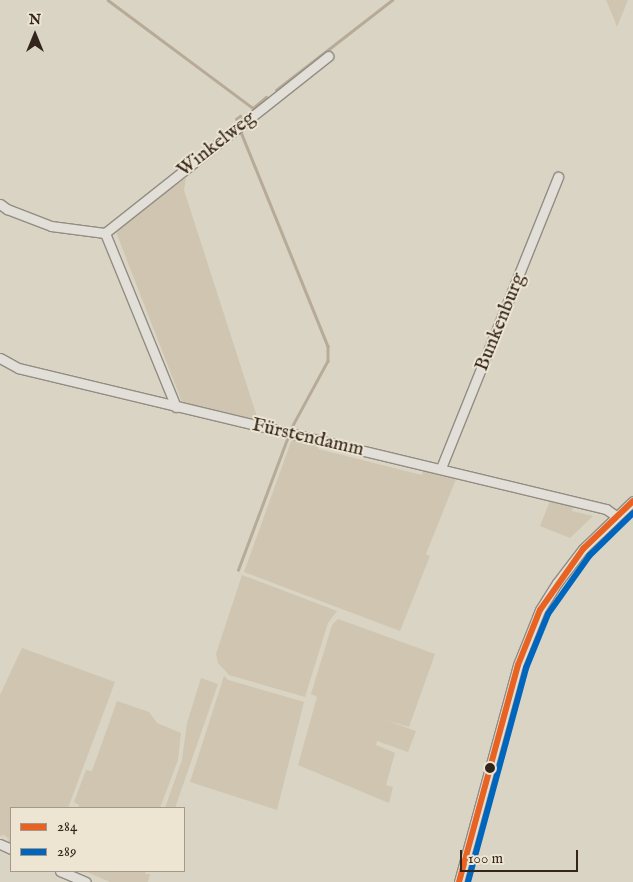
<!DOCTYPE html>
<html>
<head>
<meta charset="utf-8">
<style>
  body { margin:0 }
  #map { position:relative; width:633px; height:882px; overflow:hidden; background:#dad4c4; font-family:"IM FELL English",serif }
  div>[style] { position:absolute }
  .green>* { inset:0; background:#cfc5b0 }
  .stream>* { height:2.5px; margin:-1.25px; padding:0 1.25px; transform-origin:1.25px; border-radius:1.25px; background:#b7ab97 }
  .roads { filter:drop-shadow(1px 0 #928c83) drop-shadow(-1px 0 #928c83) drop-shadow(0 1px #928c83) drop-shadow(0 -1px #928c83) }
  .minor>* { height:9px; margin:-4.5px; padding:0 4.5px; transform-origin:4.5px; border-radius:4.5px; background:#e2dfd8 }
  .bus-1>* { height:6px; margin:-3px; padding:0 3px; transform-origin:3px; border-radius:3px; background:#e86222 }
  .bus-2>* { height:6px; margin:-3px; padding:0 3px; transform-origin:3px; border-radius:3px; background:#0065bd }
  .dots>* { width:14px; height:14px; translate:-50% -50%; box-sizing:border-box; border:2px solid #ede5d2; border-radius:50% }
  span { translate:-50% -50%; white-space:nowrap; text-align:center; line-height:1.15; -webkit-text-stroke:4px #ede5d2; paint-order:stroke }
  .street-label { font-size:20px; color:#34251c }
  .legend { position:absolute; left:10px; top:807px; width:175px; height:65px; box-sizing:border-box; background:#ede5d2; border:1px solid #a39889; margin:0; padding:6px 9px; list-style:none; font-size:15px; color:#34251c }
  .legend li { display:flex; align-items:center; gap:10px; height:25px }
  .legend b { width:25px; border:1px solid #a39889 }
  .north { position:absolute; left:10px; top:10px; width:50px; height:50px; -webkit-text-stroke:4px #ede5d2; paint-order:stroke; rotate:0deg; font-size:14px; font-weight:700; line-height:20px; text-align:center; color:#34251c }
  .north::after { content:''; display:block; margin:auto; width:18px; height:22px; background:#34251c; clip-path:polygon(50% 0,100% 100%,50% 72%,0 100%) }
  .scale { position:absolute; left:460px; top:850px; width:118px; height:22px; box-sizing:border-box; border:2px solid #34251c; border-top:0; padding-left:6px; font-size:15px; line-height:18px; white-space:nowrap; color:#34251c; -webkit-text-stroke:4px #ede5d2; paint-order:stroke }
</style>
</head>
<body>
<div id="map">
  <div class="green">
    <div style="clip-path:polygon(606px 0,628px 0,617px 27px,614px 19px)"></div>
    <div style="clip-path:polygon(186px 178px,184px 190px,258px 420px,182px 402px,116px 232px,151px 203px)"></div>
    <div style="clip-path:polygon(292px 439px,319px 445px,318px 449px,422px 475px,423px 471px,456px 479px,426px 554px,430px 556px,400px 631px,244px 572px)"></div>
    <div style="clip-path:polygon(550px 501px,573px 507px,572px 511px,593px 516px,570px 538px,540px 526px)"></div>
    <div style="clip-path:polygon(242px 575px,337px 611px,328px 623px,305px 697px,229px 675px,218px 663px,216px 654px)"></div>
    <div style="clip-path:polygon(338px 619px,435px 654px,409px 727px,385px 720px,416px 731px,408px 752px,377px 741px,376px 745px,395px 753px,386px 785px,393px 787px,389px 803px,298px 765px,317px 697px,311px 694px,332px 625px)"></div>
    <div style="clip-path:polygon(22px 648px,115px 682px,68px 808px,11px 808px,11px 844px,7px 843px,9px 839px,4px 835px,0 836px,0 695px)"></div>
    <div style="clip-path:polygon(224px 676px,228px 680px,304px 702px,277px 810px,190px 782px)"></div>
    <div style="clip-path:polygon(201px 678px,218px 684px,175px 808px,165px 808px,182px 760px,187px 723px)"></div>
    <div style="clip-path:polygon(117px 701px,149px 712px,157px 723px,181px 733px,178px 760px,160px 808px,78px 808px,79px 805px,74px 802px,86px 770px,92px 771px)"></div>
    <div style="clip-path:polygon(85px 871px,146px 871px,145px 874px,150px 874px,148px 882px,110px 882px)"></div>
  </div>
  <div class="stream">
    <div style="left:108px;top:0;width:181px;rotate:36.7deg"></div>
    <div style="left:253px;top:108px;width:17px;rotate:-40deg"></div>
    <div style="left:276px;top:90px;width:147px;rotate:-37.8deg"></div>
    <div style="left:236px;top:119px;width:5px;rotate:-37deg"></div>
    <div style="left:241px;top:132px;width:231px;rotate:67.9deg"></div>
    <div style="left:328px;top:346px;width:15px;rotate:90deg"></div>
    <div style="left:328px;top:361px;width:80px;rotate:118.5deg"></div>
    <div style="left:238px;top:570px;width:143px;rotate:-69.5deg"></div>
  </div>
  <div class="roads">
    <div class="minor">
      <div style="left:0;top:204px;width:9px;rotate:36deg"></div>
      <div style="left:7px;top:209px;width:47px;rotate:21.1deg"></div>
      <div style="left:51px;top:226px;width:54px;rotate:7.4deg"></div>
      <div style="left:105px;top:233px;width:188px;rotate:67.8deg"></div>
      <div style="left:105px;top:233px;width:285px;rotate:-38.4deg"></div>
      <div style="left:0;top:358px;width:21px;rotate:29deg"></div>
      <div style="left:18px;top:368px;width:605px;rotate:13.48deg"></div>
      <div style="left:606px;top:509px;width:12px;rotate:35deg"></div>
      <div style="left:441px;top:468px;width:314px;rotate:-68.1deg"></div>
      <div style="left:0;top:844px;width:12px;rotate:24deg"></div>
      <div style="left:60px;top:871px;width:28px;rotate:23deg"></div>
      <div style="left:459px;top:882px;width:225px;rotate:-74.8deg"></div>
      <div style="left:518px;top:665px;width:59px;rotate:-68.2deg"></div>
      <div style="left:540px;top:610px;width:32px;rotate:-58deg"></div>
      <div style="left:557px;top:583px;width:43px;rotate:-52.6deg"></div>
      <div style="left:583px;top:549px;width:69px;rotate:-43.8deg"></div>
    </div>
  </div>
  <div class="bus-1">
    <div style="left:459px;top:882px;width:225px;rotate:-74.8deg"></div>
    <div style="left:518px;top:665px;width:59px;rotate:-68.2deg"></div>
    <div style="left:540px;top:610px;width:75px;rotate:-54.8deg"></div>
    <div style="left:583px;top:549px;width:69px;rotate:-43.8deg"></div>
  </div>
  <div class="bus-2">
    <div style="left:468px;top:882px;width:222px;rotate:-74.8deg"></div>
    <div style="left:526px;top:668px;width:58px;rotate:-67.8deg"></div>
    <div style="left:548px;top:614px;width:72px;rotate:-54.6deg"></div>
    <div style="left:590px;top:555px;width:60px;rotate:-44.3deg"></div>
  </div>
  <div class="dots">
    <div style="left:490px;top:768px;background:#34251c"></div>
  </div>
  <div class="street-label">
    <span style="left:216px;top:144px;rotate:-38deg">Winkelweg</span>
    <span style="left:500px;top:322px;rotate:-68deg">Bunkenburg</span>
    <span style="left:308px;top:437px;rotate:13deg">Fürstendamm</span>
  </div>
  <ul class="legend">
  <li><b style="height:6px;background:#e86222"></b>284</li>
  <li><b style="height:6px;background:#0065bd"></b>289</li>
  </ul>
  <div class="north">N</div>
  <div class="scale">100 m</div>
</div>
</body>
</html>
